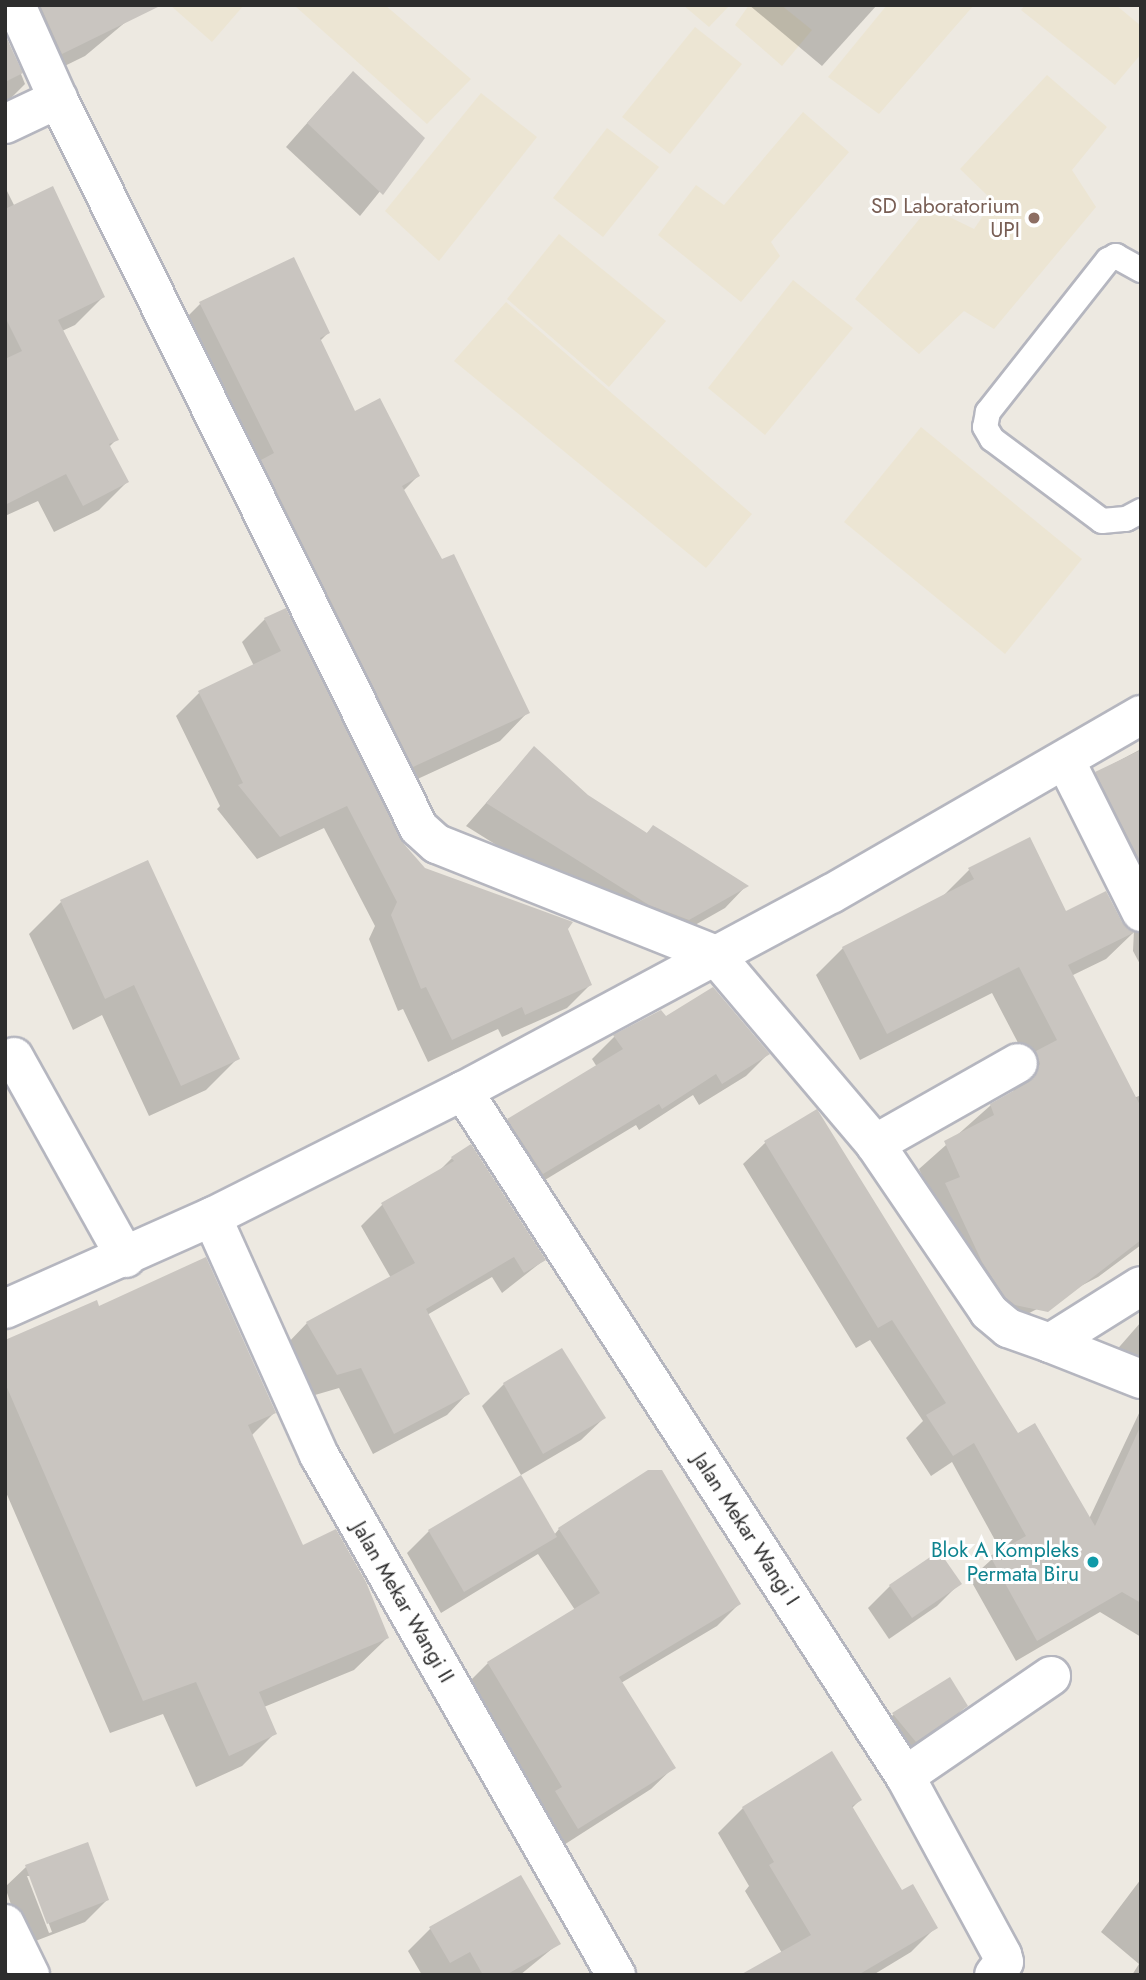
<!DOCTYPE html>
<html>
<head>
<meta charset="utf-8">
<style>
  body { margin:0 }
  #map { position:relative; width:1146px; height:1980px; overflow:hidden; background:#ede9e1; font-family:Jost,sans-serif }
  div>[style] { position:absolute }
  .education>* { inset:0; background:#ece5d3 }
  .shadow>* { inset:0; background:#0003 }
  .building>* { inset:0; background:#c9c5c0 }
  .roads { filter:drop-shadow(2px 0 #b5b6bf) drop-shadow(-2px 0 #b5b6bf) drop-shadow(0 2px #b5b6bf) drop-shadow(0 -2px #b5b6bf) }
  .service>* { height:24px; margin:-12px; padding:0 12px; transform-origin:12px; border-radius:12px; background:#fff }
  .minor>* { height:38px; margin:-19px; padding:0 19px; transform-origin:19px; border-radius:19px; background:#fff }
  .tertiary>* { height:38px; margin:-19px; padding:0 19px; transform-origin:19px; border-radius:19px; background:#fff }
  .dots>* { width:19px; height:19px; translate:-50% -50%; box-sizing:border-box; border:4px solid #fff; border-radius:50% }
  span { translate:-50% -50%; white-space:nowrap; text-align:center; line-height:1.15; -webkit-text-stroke:6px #fff; paint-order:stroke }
  .education-label { font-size:21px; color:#785e54 }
  .right { translate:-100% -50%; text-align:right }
  .street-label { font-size:21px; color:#2d2d2d }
  .culture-label { font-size:21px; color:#0d838f }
  .frame { position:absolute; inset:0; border:7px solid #2d2d2d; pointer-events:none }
</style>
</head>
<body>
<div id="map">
  <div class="education">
    <div style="clip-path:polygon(170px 5px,244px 5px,212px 42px)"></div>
    <div style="clip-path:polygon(385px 5px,471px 79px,427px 124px,295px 6px)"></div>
    <div style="clip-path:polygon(683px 5px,730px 5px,709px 27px)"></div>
    <div style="clip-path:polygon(749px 5px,781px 5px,812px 30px,782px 66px,735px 25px)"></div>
    <div style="clip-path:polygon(887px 5px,974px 5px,879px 114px,828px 77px)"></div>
    <div style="clip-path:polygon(1025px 5px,1116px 5px,1141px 26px,1141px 54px,1115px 85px,1021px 10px)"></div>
    <div style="clip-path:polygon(695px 27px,742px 64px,670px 154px,622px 117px)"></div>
    <div style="clip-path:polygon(1047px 75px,1107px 127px,1072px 170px,1096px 207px,994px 329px,964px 311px,919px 354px,855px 299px,929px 207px,974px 229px,993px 201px,960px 169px)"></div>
    <div style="clip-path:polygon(481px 93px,537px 137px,439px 261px,385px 211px)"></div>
    <div style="clip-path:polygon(803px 112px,849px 152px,771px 242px,780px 256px,741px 302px,658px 235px,696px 185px,724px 205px)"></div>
    <div style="clip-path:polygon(607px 128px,659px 167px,603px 237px,553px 198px)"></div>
    <div style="clip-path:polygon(559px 234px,666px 321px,609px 387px,507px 299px)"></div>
    <div style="clip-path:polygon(793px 280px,853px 328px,765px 435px,708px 388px)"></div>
    <div style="clip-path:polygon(506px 302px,752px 514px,706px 568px,454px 361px)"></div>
    <div style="clip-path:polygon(921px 427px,1082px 559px,1005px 654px,844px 522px)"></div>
  </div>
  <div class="shadow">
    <div style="clip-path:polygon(5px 5px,146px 5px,85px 56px,34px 81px)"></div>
    <div style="clip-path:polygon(749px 5px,877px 5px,822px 66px)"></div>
    <div style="clip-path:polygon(5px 34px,25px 84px,5px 104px)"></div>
    <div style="clip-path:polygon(331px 96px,423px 138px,360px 216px,286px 147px)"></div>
    <div style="clip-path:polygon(5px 187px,15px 207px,103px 297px,75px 325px,62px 331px,117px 439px,109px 447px,127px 482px,99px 510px,54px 532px,38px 501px,5px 516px)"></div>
    <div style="clip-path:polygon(200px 304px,328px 333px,319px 342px,354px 413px,418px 476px,403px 491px,528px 712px,500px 741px,385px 794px,172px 332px)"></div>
    <div style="clip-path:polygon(265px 619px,403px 845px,424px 869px,566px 929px,590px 985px,567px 1008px,502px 1037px,498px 1029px,428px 1062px,403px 1009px,398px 1011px,369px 939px,375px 926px,324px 828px,257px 859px,217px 809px,220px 806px,176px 716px,199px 693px,254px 666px,242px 642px)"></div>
    <div style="clip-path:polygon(534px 748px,587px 796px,646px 834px,653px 827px,746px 886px,725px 908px,665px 942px,626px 926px,466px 826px)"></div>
    <div style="clip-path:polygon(1141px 749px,1141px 966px,1133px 951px,1134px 930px,1070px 800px,1096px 773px)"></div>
    <div style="clip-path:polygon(1029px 839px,1065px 913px,1120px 924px,1133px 933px,1106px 959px,1071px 976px,1134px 1098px,1141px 1095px,1141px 1245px,1098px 1277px,993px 1332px,919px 1169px,991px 1105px,1014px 1092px,1010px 1080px,1028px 1062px,992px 993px,860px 1060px,816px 975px,843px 948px,942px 897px,969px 870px)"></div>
    <div style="clip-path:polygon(147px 862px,238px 1058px,206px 1090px,149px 1116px,102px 1015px,73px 1030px,29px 934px,61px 902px)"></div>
    <div style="clip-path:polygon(665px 1019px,768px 1054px,746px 1076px,699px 1105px,693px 1095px,639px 1130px,636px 1125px,520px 1195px,486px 1143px,508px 1120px,597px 1067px,592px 1059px,614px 1037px)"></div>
    <div style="clip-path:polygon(816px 1111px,1017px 1435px,1089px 1519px,1141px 1409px,1141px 1637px,1100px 1612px,1016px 1661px,970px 1579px,1001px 1551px,952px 1462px,931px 1476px,906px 1438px,923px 1421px,870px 1340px,856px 1348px,743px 1164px,765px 1143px)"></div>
    <div style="clip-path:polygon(452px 1158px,544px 1260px,502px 1293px,492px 1277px,427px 1315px,468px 1393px,447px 1415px,373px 1454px,339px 1388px,315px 1395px,286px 1345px,307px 1323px,391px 1278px,361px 1226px,382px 1205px,436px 1174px)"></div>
    <div style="clip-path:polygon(98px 1309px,274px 1413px,251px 1436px,302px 1547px,387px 1638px,354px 1670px,264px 1707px,275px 1733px,242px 1766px,196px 1787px,163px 1714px,110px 1733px,5px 1490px,5px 1341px)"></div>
    <div style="clip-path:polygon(1141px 1322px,1141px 1392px,1100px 1369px)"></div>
    <div style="clip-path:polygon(504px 1384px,604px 1418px,581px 1440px,521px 1475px,482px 1406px)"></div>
    <div style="clip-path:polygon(520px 1477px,554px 1535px,559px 1529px,739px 1604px,717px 1626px,621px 1683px,674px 1767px,651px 1789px,556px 1850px,466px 1685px,488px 1663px,575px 1610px,538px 1554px,441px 1613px,407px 1553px,429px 1531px)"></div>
    <div style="clip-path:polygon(959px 1584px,937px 1606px,889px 1639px,868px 1608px,890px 1586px)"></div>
    <div style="clip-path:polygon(950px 1680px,966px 1706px,944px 1728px,893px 1763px,871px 1737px,893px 1715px)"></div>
    <div style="clip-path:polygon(860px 1800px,852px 1808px,901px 1892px,936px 1927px,911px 1952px,873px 1975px,743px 1975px,782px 1953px,745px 1891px,749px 1886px,718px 1833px,743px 1808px)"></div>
    <div style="clip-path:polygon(evenodd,87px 1844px,107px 1900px,85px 1922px,25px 1945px,5px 1887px,26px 1867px,87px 1844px,27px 1876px,31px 1876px,52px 1932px,49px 1933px,27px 1876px)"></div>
    <div style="clip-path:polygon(1141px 1879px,1141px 1975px,1132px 1975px,1139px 1964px,1101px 1932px)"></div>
    <div style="clip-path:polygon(430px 1929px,559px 1943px,520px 1975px,422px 1975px,408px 1951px)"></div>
  </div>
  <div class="building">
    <div style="clip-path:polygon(40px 5px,162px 5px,62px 54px)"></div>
    <div style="clip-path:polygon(5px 35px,23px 73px,5px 82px)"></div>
    <div style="clip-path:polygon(353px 71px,425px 138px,383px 195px,307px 123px)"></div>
    <div style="clip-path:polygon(53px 186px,105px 297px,58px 320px,119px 440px,109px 444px,129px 482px,83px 506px,66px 474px,5px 505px,5px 359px,22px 351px,5px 317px,5px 209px)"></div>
    <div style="clip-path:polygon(294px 257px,330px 333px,320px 338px,355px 411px,380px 398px,420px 476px,402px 486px,442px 559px,454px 554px,530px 713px,413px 767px,261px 460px,274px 453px,199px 302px)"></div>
    <div style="clip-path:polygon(286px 608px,404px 844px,425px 868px,573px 922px,568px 929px,592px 985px,525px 1015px,522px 1007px,452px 1040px,426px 987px,421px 989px,391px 915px,397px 902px,347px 806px,280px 837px,238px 785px,243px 783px,198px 691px,281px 651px,264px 618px)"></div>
    <div style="clip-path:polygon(534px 746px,588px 795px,647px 833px,653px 825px,749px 886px,689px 920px,649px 905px,486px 803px)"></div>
    <div style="clip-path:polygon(1141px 750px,1141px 863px,1095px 772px)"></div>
    <div style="clip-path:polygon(1030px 837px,1066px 911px,1106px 891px,1122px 922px,1135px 932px,1068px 965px,1141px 1107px,1141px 1240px,1048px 1312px,1015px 1305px,1005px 1297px,982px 1262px,945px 1183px,960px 1177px,944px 1141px,994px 1115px,990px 1104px,1029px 1082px,1040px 1064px,1036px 1051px,1057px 1040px,1019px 967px,887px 1034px,842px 947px,974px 879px,968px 868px)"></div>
    <div style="clip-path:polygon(148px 860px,240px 1059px,181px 1086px,134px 985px,105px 999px,60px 900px)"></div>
    <div style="clip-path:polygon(713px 987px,770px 1054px,722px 1084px,716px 1074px,662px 1109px,659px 1104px,543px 1174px,507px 1119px,623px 1049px,613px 1035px,661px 1010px,666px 1016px)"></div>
    <div style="clip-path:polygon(817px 1109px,1018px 1433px,1035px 1423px,1095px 1526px,1141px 1425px,1141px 1603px,1122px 1592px,1037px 1641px,990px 1556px,1026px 1536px,974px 1443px,953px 1456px,926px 1415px,946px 1403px,892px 1320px,878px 1328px,764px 1141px)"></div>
    <div style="clip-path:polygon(471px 1144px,546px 1260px,524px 1273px,514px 1257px,426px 1309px,470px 1394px,394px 1434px,361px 1368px,337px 1375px,306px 1322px,415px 1263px,381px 1203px,454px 1161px,451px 1157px)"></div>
    <div style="clip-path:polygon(206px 1257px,276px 1413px,248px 1425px,303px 1545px,336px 1529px,366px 1582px,389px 1638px,259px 1692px,277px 1734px,229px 1756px,196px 1682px,143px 1701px,5px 1383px,5px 1340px,97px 1300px,99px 1306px)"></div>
    <div style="clip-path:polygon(562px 1348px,606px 1418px,543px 1454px,503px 1383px)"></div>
    <div style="clip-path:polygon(648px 1470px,662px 1470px,741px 1604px,619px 1677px,676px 1768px,578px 1829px,555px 1791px,562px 1787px,487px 1662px,600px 1593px,558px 1528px)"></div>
    <div style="clip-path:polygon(521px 1475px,557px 1537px,464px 1592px,428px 1530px)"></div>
    <div style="clip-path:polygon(939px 1551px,962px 1584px,912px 1618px,889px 1585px)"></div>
    <div style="clip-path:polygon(950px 1677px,968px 1706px,916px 1742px,892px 1713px)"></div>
    <div style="clip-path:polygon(832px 1751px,862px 1800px,852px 1806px,902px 1890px,913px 1884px,938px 1928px,858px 1975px,740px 1975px,811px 1935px,769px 1865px,774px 1862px,742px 1807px)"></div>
    <div style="clip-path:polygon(88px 1842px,109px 1900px,47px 1924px,25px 1865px)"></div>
    <div style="clip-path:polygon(521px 1875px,561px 1944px,506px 1975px,483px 1975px,470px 1952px,450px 1963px,429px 1927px)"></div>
  </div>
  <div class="roads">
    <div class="service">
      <div style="left:1141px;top:270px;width:29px;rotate:-151deg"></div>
      <div style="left:1116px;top:256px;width:9px;rotate:153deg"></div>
      <div style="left:1108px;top:260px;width:194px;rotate:128.3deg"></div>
      <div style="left:988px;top:412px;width:15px;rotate:101deg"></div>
      <div style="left:985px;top:427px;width:14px;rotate:60deg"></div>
      <div style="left:992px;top:439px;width:137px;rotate:36.7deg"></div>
      <div style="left:1102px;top:521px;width:24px;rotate:-5deg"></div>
      <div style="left:1126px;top:519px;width:17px;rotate:-28deg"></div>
    </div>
    <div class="minor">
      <div style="left:58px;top:99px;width:813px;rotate:63.66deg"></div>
      <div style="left:419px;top:828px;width:24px;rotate:42deg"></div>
      <div style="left:437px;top:844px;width:298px;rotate:21.7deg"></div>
      <div style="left:714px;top:954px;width:249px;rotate:49.7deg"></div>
      <div style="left:875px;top:1144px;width:203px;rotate:55.8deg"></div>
      <div style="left:989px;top:1312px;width:25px;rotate:40deg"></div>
      <div style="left:1008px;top:1328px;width:45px;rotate:19.7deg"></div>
      <div style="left:1050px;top:1343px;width:107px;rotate:-32.1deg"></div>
      <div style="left:5px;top:124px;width:59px;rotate:-25.3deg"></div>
      <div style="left:58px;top:99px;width:103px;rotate:-114.1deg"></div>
      <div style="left:1065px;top:760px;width:170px;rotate:63.4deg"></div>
      <div style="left:14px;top:1057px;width:230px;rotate:60.9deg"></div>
      <div style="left:463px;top:1091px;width:815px;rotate:57.17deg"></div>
      <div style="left:905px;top:1776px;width:204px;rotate:61.5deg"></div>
      <div style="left:1002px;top:1955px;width:7px;rotate:74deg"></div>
      <div style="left:1004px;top:1962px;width:16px;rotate:128deg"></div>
      <div style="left:875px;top:1144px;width:164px;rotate:-29.5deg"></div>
      <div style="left:212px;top:1217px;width:261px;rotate:65.8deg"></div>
      <div style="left:319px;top:1455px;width:599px;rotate:60.27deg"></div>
      <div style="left:1050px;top:1343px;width:98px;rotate:21.6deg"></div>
      <div style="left:905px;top:1776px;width:177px;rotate:-34.4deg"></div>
      <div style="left:5px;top:1924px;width:57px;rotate:63.9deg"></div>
    </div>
    <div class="tertiary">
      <div style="left:5px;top:1309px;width:227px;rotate:-24deg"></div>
      <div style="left:212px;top:1217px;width:281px;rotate:-26.7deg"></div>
      <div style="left:463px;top:1091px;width:417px;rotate:-28.2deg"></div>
      <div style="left:831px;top:894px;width:358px;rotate:-30deg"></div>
    </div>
  </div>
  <div class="dots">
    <div style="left:1034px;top:218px;background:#8d6e63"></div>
    <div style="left:1093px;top:1562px;background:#0f9aa8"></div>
  </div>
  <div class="education-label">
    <span class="right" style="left:1020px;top:218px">SD Laboratorium<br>UPI</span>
  </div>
  <div class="street-label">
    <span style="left:746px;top:1529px;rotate:57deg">Jalan Mekar Wangi I</span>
    <span style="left:403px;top:1602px;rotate:60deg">Jalan Mekar Wangi II</span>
  </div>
  <div class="culture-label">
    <span class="right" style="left:1079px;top:1562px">Blok A Kompleks<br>Permata Biru</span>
  </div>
  <div class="frame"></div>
</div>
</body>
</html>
